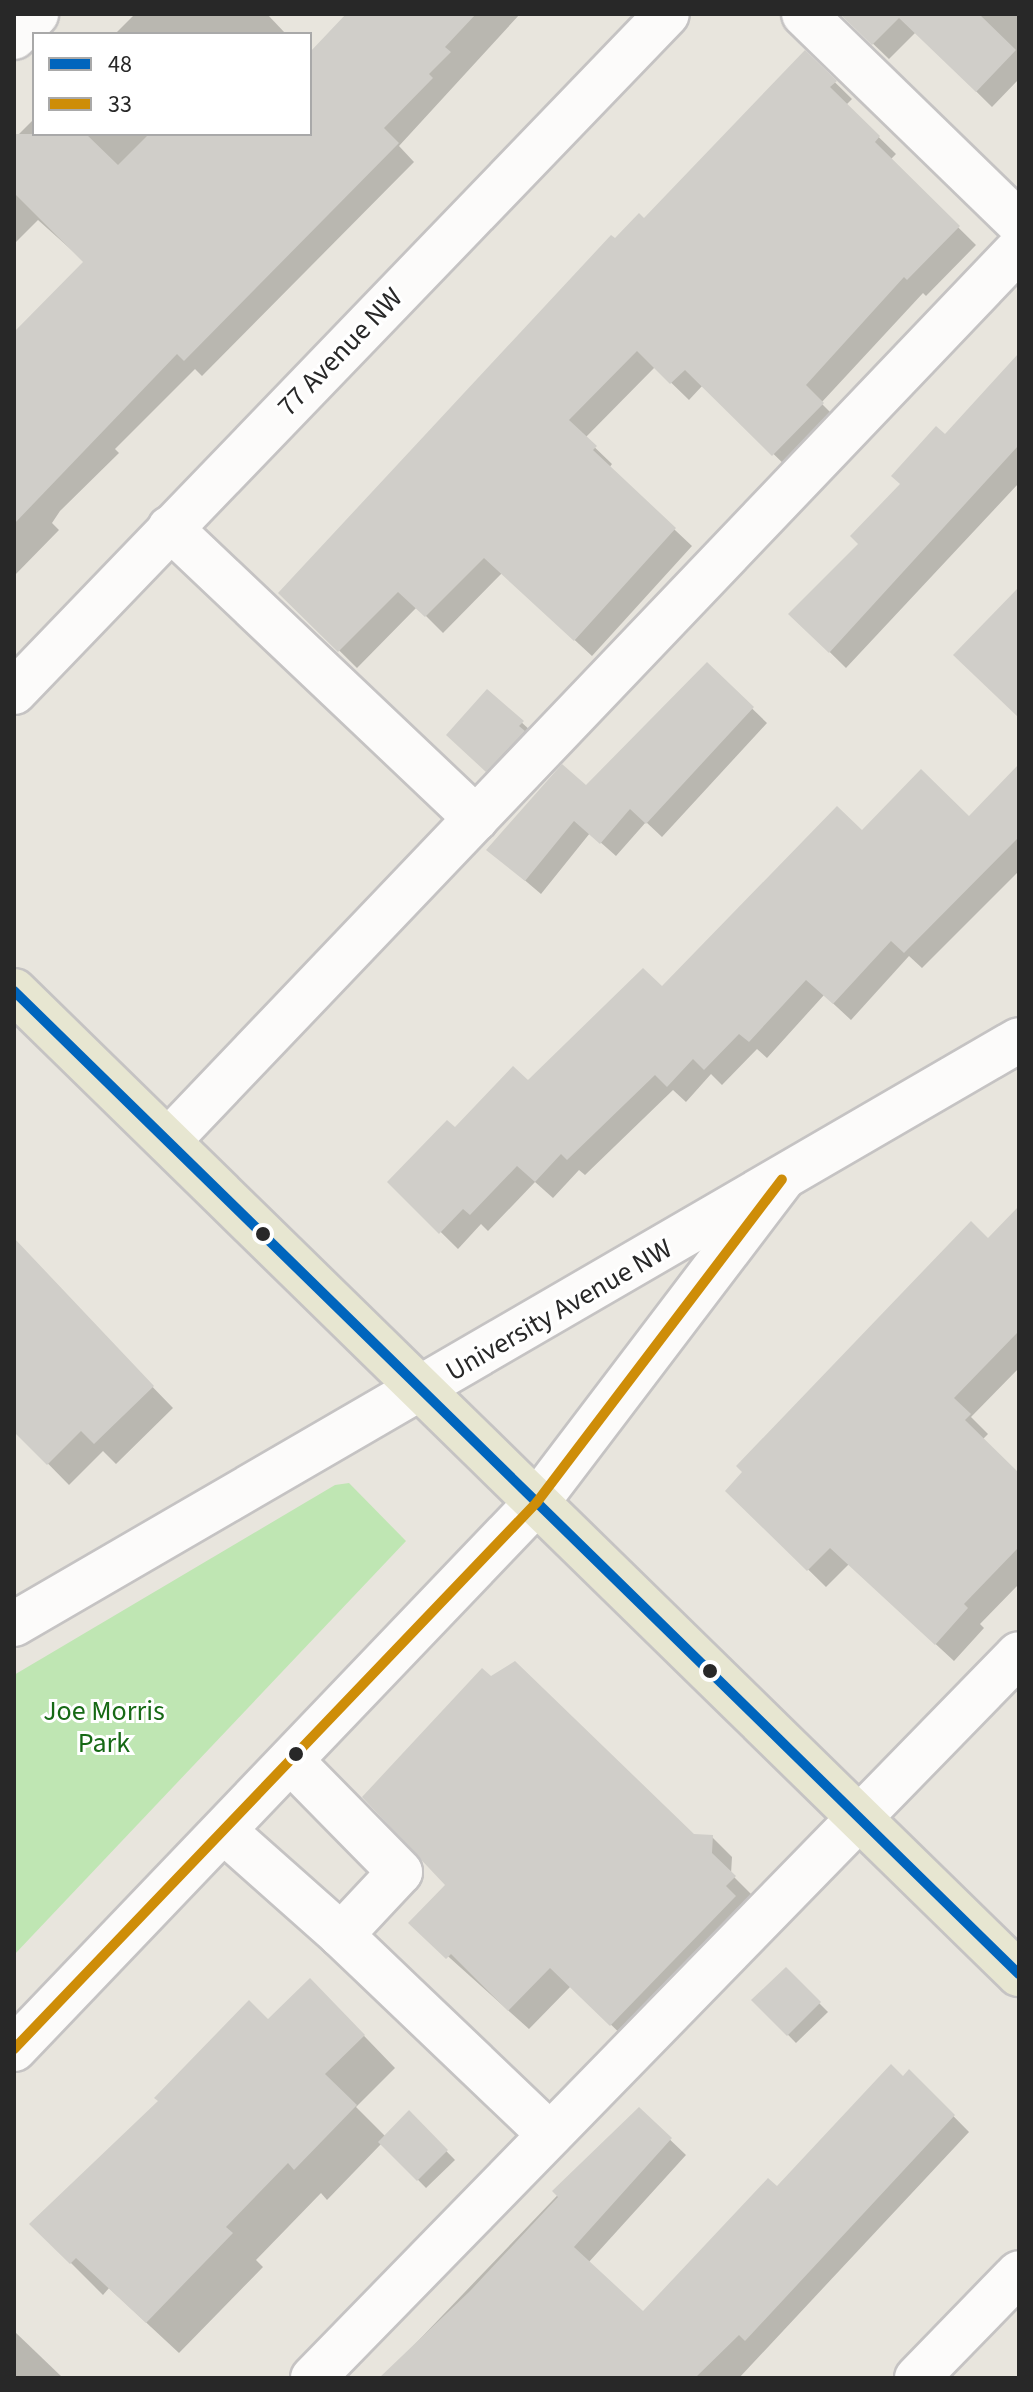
<!DOCTYPE html>
<html>
<head>
<meta charset="utf-8">
<style>
  body { margin:0 }
  #map { position:relative; width:1033px; height:2392px; overflow:hidden; background:#e8e5dd; font-family:"Source Sans 3",sans-serif }
  div>[style] { position:absolute }
  .green>* { inset:0; background:#bfe6b3 }
  .shadow>* { inset:0; background:#0003 }
  .building>* { inset:0; background:#d0cec9 }
  .roads { filter:drop-shadow(2px 0 #c5c3c3) drop-shadow(-2px 0 #c5c3c3) drop-shadow(0 2px #c5c3c3) drop-shadow(0 -2px #c5c3c3) }
  .minor>* { height:44px; margin:-22px; padding:0 22px; transform-origin:22px; border-radius:22px; background:#fcfbfa }
  .major>* { height:44px; margin:-22px; padding:0 22px; transform-origin:22px; border-radius:22px; background:#e7e6d1 }
  .bus-1>* { height:10px; margin:-5px; padding:0 5px; transform-origin:5px; border-radius:5px; background:#0065bd }
  .bus-2>* { height:10px; margin:-5px; padding:0 5px; transform-origin:5px; border-radius:5px; background:#ce8d08 }
  .dots>* { width:22px; height:22px; translate:-50% -50%; box-sizing:border-box; border:4px solid #fff; border-radius:50% }
  span { translate:-50% -50%; white-space:nowrap; text-align:center; line-height:1.15; -webkit-text-stroke:6px #fff; paint-order:stroke }
  .street-label { font-size:28px; color:#282828 }
  .park-label { font-size:28px; color:#166915 }
  .frame { position:absolute; inset:0; border:16px solid #282828; pointer-events:none }
  .legend { position:absolute; left:32px; top:32px; width:280px; height:104px; box-sizing:border-box; background:#fff; border:2px solid #a9a9a9; margin:0; padding:10px 14px; list-style:none; font-size:24px; color:#282828 }
  .legend li { display:flex; align-items:center; gap:16px; height:40px }
  .legend b { width:40px; border:2px solid #a9a9a9 }
</style>
</head>
<body>
<div id="map">
  <div class="green">
    <div style="clip-path:polygon(349px 1483px,406px 1541px,14px 1955px,14px 1675px,335px 1485px)"></div>
  </div>
  <div class="shadow">
    <div style="clip-path:polygon(135px 14px,267px 14px,286px 34px,115px 34px)"></div>
    <div style="clip-path:polygon(349px 14px,520px 14px,399px 146px,414px 162px,202px 376px,195px 369px,115px 449px,119px 453px,60px 511px,52px 523px,59px 530px,14px 576px,14px 357px,85px 262px,38px 220px,14px 244px,14px 139px,34px 119px,34px 134px,310px 134px,310px 55px)"></div>
    <div style="clip-path:polygon(842px 14px,1019px 14px,1019px 79px,992px 107px,916px 32px,889px 59px)"></div>
    <div style="clip-path:polygon(805px 53px,852px 99px,846px 105px,896px 154px,890px 160px,976px 245px,926px 296px,923px 293px,821px 403px,839px 421px,791px 471px,703px 385px,689px 400px,655px 367px,585px 438px,612px 464px,609px 468px,692px 546px,592px 656px,502px 573px,443px 633px,417px 607px,357px 668px,281px 593px,615px 241px,644px 221px)"></div>
    <div style="clip-path:polygon(1019px 355px,1019px 483px,846px 668px,791px 614px,861px 544px,945px 437px)"></div>
    <div style="clip-path:polygon(707px 665px,767px 723px,662px 837px,646px 822px,616px 856px,590px 833px,541px 894px,489px 850px,586px 788px)"></div>
    <div style="clip-path:polygon(487px 691px,531px 731px,496px 778px,457px 744px)"></div>
    <div style="clip-path:polygon(1019px 767px,1019px 871px,922px 968px,909px 956px,851px 1020px,824px 995px,767px 1058px,757px 1049px,722px 1085px,711px 1074px,686px 1102px,673px 1090px,585px 1175px,579px 1170px,553px 1198px,535px 1182px,488px 1231px,481px 1224px,458px 1249px,390px 1182px,455px 1130px,662px 989px,863px 833px,969px 819px)"></div>
    <div style="clip-path:polygon(1019px 1221px,1019px 1368px,971px 1417px,988px 1434px,982px 1440px,1019px 1476px,1019px 1584px,980px 1624px,984px 1628px,954px 1661px,849px 1564px,826px 1587px,728px 1491px,988px 1241px)"></div>
    <div style="clip-path:polygon(14px 1244px,173px 1408px,116px 1464px,103px 1451px,69px 1485px,14px 1429px)"></div>
    <div style="clip-path:polygon(693px 1836px,712px 1837px,732px 1857px,731px 1874px,754px 1897px,631px 2044px,571px 1986px,529px 2029px,411px 1923px)"></div>
    <div style="clip-path:polygon(786px 1970px,828px 2012px,796px 2043px,754px 2000px)"></div>
    <div style="clip-path:polygon(342px 2013px,395px 2068px,356px 2107px,386px 2137px,409px 2113px,455px 2160px,426px 2188px,382px 2143px,327px 2200px,321px 2193px,256px 2260px,263px 2267px,179px 2353px,109px 2288px,103px 2295px,32px 2224px,268px 2021px)"></div>
    <div style="clip-path:polygon(910px 2072px,969px 2132px,739px 2378px,394px 2378px,398px 2362px,639px 2110px,686px 2155px,588px 2263px,643px 2314px)"></div>
    <div style="clip-path:polygon(14px 2331px,63px 2378px,14px 2378px)"></div>
  </div>
  <div class="building">
    <div style="clip-path:polygon(346px 14px,476px 14px,445px 47px,451px 52px,429px 74px,433px 78px,384px 128px,399px 143px,184px 361px,177px 354px,14px 524px,14px 332px,83px 262px,14px 193px,14px 134px,86px 134px,118px 165px,149px 134px,310px 134px,310px 52px)"></div>
    <div style="clip-path:polygon(840px 14px,979px 14px,1016px 50px,976px 92px,899px 18px,872px 45px)"></div>
    <div style="clip-path:polygon(805px 50px,837px 81px,830px 87px,880px 136px,875px 142px,960px 226px,907px 280px,904px 277px,806px 385px,824px 403px,772px 456px,685px 370px,670px 384px,637px 351px,569px 420px,597px 446px,593px 450px,676px 528px,574px 641px,484px 558px,425px 617px,398px 592px,338px 652px,278px 593px,611px 235px,615px 238px,639px 213px,644px 218px)"></div>
    <div style="clip-path:polygon(1019px 353px,1019px 445px,829px 653px,788px 614px,858px 544px,850px 536px,900px 484px,891px 476px,936px 426px,945px 434px)"></div>
    <div style="clip-path:polygon(1019px 587px,1019px 718px,953px 655px)"></div>
    <div style="clip-path:polygon(707px 662px,754px 707px,646px 824px,630px 809px,600px 844px,574px 821px,525px 881px,486px 850px,562px 764px,586px 785px)"></div>
    <div style="clip-path:polygon(487px 689px,524px 721px,519px 726px,525px 731px,486px 772px,446px 735px)"></div>
    <div style="clip-path:polygon(1019px 764px,1019px 837px,904px 953px,891px 941px,833px 1004px,806px 980px,749px 1042px,739px 1034px,704px 1070px,693px 1059px,667px 1087px,655px 1075px,567px 1160px,561px 1154px,535px 1182px,517px 1166px,470px 1215px,463px 1209px,439px 1234px,387px 1182px,447px 1120px,455px 1127px,513px 1066px,528px 1080px,643px 968px,662px 986px,837px 806px,862px 830px,921px 769px,969px 816px)"></div>
    <div style="clip-path:polygon(1019px 1206px,1019px 1331px,954px 1398px,971px 1414px,965px 1420px,1019px 1473px,1019px 1547px,964px 1604px,968px 1608px,935px 1645px,830px 1548px,807px 1571px,725px 1491px,742px 1472px,736px 1466px,971px 1221px,988px 1238px)"></div>
    <div style="clip-path:polygon(14px 1238px,154px 1386px,94px 1444px,81px 1431px,47px 1465px,14px 1432px)"></div>
    <div style="clip-path:polygon(515px 1661px,694px 1834px,713px 1835px,712px 1853px,736px 1876px,726px 1886px,736px 1896px,610px 2026px,550px 1968px,508px 2011px,451px 1954px,446px 1959px,408px 1923px,445px 1885px,362px 1797px,482px 1668px,491px 1676px)"></div>
    <div style="clip-path:polygon(786px 1967px,821px 2002px,787px 2036px,751px 2000px)"></div>
    <div style="clip-path:polygon(310px 1978px,365px 2035px,325px 2074px,357px 2105px,294px 2170px,288px 2163px,226px 2227px,233px 2233px,146px 2323px,76px 2258px,70px 2264px,29px 2224px,158px 2101px,154px 2098px,249px 2000px,268px 2019px)"></div>
    <div style="clip-path:polygon(891px 2064px,903px 2076px,909px 2069px,955px 2115px,745px 2341px,739px 2335px,695px 2378px,379px 2378px,470px 2291px,558px 2197px,552px 2191px,639px 2107px,672px 2138px,574px 2247px,643px 2311px,768px 2178px,777px 2186px)"></div>
    <div style="clip-path:polygon(409px 2110px,448px 2150px,417px 2181px,378px 2142px)"></div>
  </div>
  <div class="roads">
    <div class="minor">
      <div style="left:804px;top:14px;width:300px;rotate:44.2deg"></div>
      <div style="left:14px;top:37px;width:32px;rotate:-46deg"></div>
      <div style="left:170px;top:528px;width:422px;rotate:43.5deg"></div>
      <div style="left:14px;top:692px;width:941px;rotate:-46.08deg"></div>
      <div style="left:168px;top:1141px;width:1233px;rotate:-46.35deg"></div>
      <div style="left:14px;top:1624px;width:1162px;rotate:-30.16deg"></div>
      <div style="left:224px;top:1831px;width:157px;rotate:41.6deg"></div>
      <div style="left:341px;top:1935px;width:86px;rotate:-46.9deg"></div>
      <div style="left:400px;top:1872px;width:156px;rotate:-134.5deg"></div>
      <div style="left:341px;top:1935px;width:289px;rotate:43.7deg"></div>
      <div style="left:14px;top:2049px;width:757px;rotate:-46.28deg"></div>
      <div style="left:537px;top:1502px;width:405px;rotate:-52.8deg"></div>
      <div style="left:313px;top:2378px;width:1011px;rotate:-45.72deg"></div>
      <div style="left:917px;top:2378px;width:146px;rotate:-45.8deg"></div>
    </div>
    <div class="major">
      <div style="left:14px;top:991px;width:1406px;rotate:44.37deg"></div>
    </div>
  </div>
  <div class="bus-1">
    <div style="left:14px;top:991px;width:1406px;rotate:44.37deg"></div>
  </div>
  <div class="bus-2">
    <div style="left:14px;top:2049px;width:757px;rotate:-46.28deg"></div>
    <div style="left:537px;top:1502px;width:405px;rotate:-52.8deg"></div>
  </div>
  <div class="dots">
    <div style="left:263px;top:1234px;background:#282828"></div>
    <div style="left:710px;top:1671px;background:#282828"></div>
    <div style="left:296px;top:1754px;background:#282828"></div>
  </div>
  <div class="street-label">
    <span style="left:340px;top:352px;rotate:-46deg">77 Avenue NW</span>
    <span style="left:559px;top:1310px;rotate:-30deg">University Avenue NW</span>
  </div>
  <div class="park-label">
    <span style="left:104px;top:1727px">Joe Morris<br>Park</span>
  </div>
  <div class="frame"></div>
  <ul class="legend">
  <li><b style="height:10px;background:#0065bd"></b>48</li>
  <li><b style="height:10px;background:#ce8d08"></b>33</li>
  </ul>
</div>
</body>
</html>
